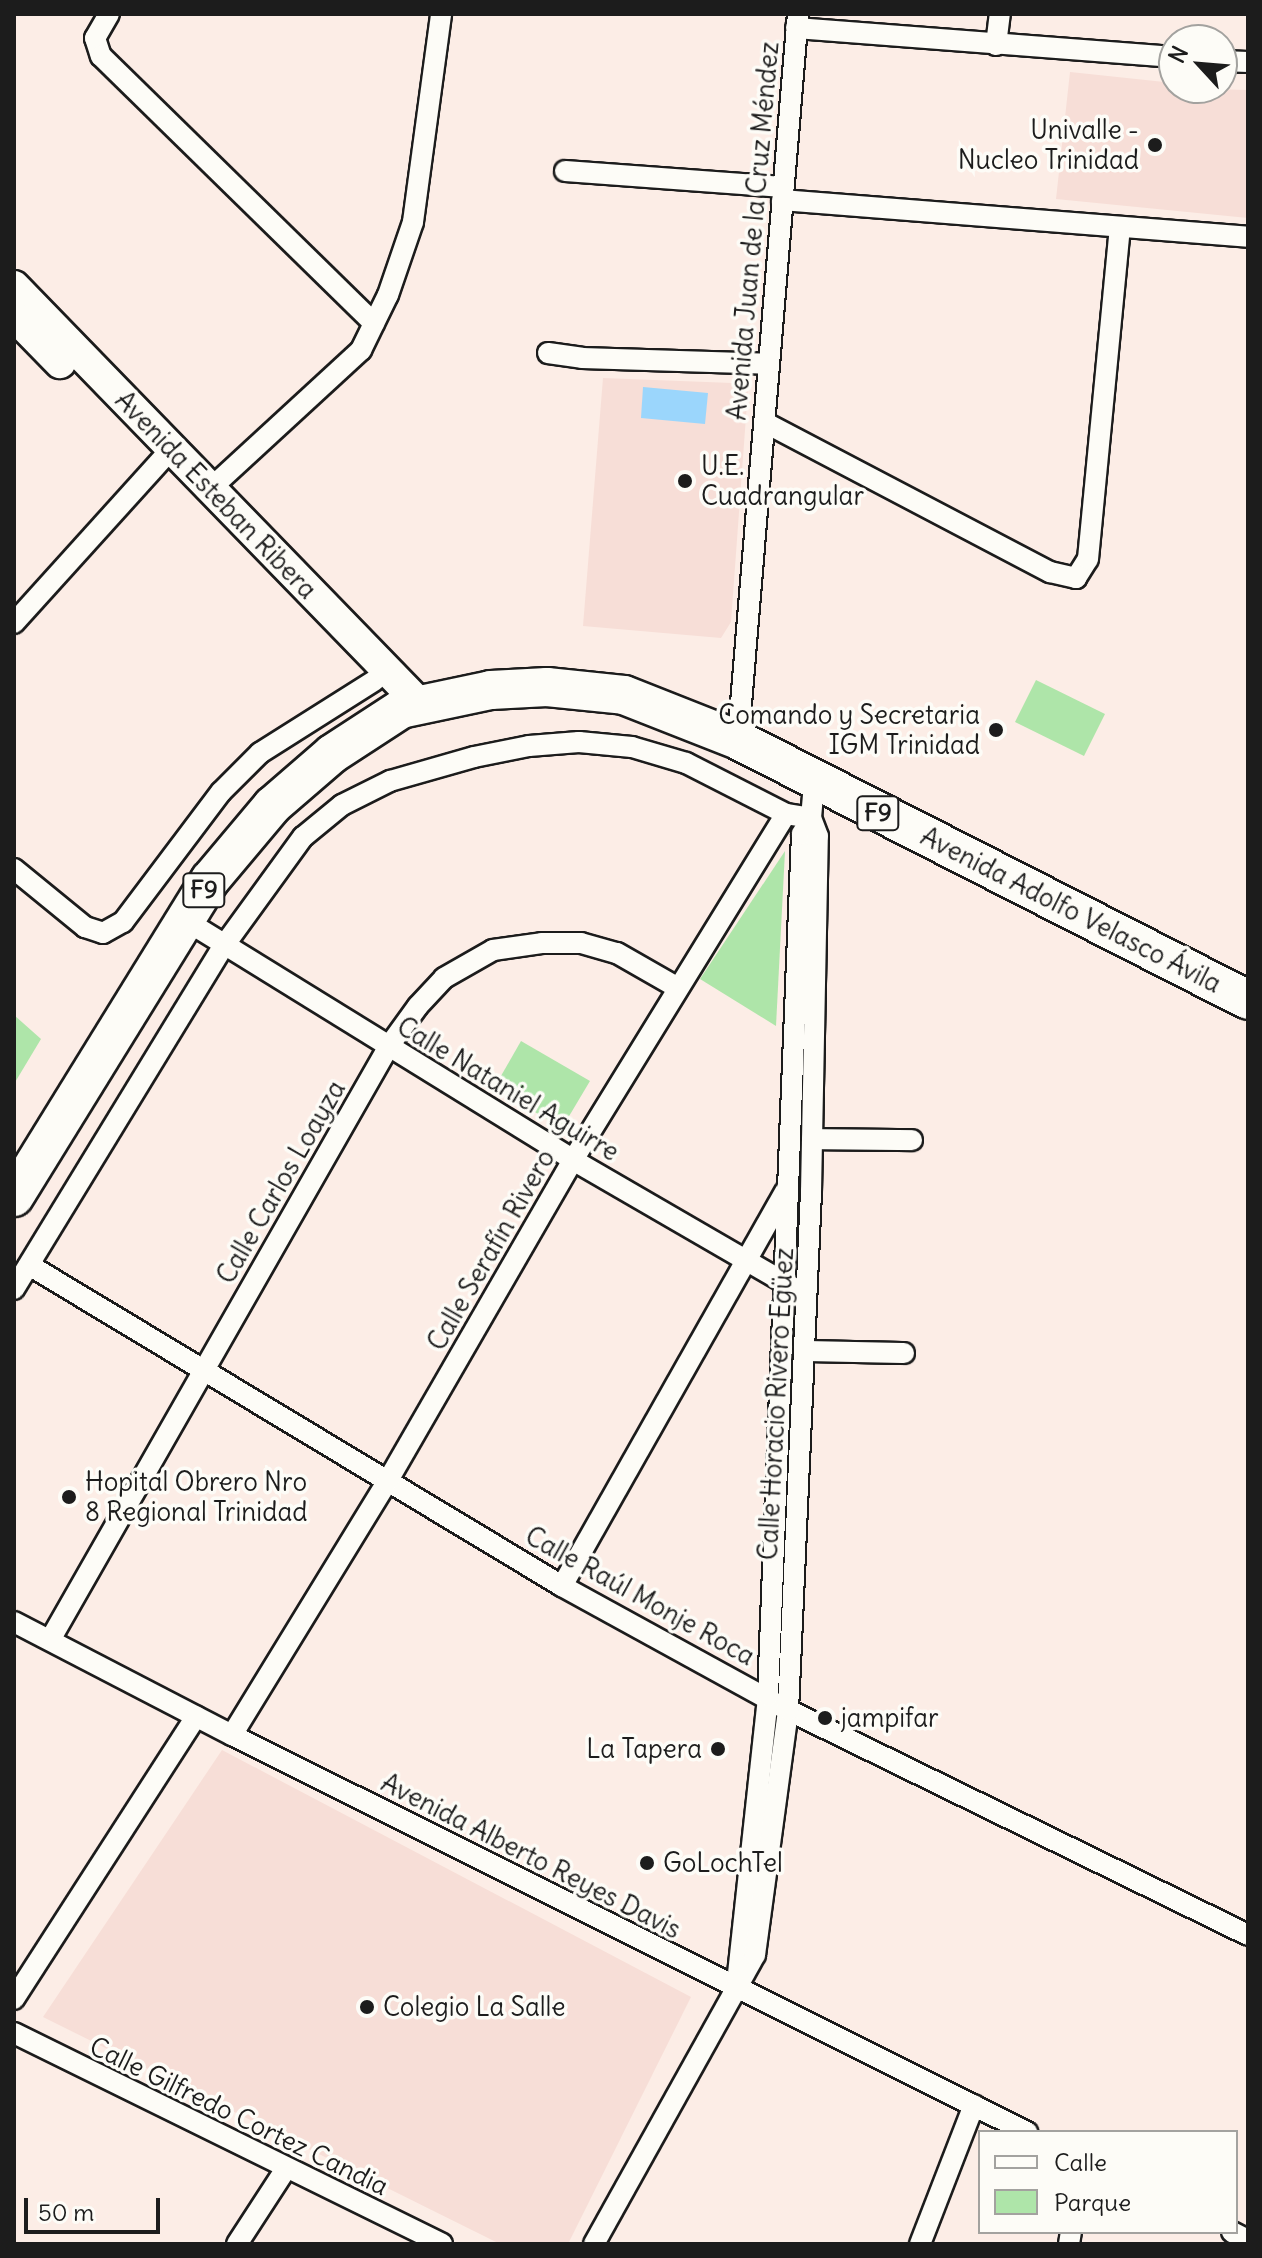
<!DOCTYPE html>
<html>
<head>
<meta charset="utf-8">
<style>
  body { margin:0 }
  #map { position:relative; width:1262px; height:2258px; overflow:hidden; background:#fcede6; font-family:Delius,sans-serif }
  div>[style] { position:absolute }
  .built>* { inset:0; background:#f7ded7 }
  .green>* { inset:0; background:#aee5a9 }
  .water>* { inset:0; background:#9bd6fc }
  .roads { filter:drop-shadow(2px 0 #1c1c1c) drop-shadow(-2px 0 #1c1c1c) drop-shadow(0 2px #1c1c1c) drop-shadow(0 -2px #1c1c1c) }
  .street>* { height:20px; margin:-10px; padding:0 10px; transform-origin:10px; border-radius:10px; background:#fdfcf7 }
  .secondary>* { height:30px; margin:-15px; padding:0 15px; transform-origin:15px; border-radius:15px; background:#fdfcf7 }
  .highway>* { height:38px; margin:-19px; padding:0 19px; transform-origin:19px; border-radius:19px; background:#fdfcf7 }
  .dots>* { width:22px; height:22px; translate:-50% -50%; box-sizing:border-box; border:4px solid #fdfcf7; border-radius:50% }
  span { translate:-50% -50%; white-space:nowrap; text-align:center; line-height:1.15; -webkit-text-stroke:7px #fdfcf7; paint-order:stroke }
  .shield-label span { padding:2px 6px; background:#fdfcf7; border:2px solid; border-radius:6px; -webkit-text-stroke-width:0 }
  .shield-label { font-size:24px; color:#1c1c1c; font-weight:700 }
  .poi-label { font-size:26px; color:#1c1c1c }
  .right { translate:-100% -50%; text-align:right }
  .left { translate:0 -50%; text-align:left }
  .street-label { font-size:26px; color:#1c1c1c }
  .frame { position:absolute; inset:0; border:16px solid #1c1c1c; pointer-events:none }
  .legend { position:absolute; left:978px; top:2130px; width:260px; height:104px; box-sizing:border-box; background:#fdfcf7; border:2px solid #a3a29f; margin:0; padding:10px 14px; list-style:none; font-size:24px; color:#1c1c1c }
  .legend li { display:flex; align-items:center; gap:16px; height:40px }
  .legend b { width:40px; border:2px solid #a3a29f }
  .north { position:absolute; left:1158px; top:24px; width:80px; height:80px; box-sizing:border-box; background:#fdfcf7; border:2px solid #a3a29f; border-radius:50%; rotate:296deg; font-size:22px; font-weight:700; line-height:32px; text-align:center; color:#1c1c1c }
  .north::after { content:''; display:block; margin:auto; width:28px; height:36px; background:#1c1c1c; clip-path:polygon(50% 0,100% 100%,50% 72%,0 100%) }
  .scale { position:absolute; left:24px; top:2198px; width:136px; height:36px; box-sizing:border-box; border:4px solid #1c1c1c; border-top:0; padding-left:10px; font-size:24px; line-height:28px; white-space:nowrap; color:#1c1c1c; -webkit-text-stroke:6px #fdfcf7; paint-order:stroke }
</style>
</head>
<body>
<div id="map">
  <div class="built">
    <div style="clip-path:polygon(1070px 72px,1174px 83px,1174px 88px,1248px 90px,1248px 218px,1056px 199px)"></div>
    <div style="clip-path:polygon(603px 378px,732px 383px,748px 389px,731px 622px,721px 638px,583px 626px)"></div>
    <div style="clip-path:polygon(222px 1750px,691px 1997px,568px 2244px,500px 2244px,43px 2017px)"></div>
  </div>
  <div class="green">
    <div style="clip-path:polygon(1036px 680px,1105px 714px,1084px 756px,1015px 722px)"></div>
    <div style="clip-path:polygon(785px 851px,776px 1026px,700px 979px)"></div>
    <div style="clip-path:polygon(14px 1015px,41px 1039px,14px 1084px)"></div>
    <div style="clip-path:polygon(521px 1041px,590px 1081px,562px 1128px,494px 1088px)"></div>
  </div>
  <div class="water">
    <div style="clip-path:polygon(643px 387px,708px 393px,705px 424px,641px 418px)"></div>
  </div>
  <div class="roads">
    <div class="street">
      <div style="left:109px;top:14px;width:28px;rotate:120deg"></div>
      <div style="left:95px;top:38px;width:19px;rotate:72deg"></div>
      <div style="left:101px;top:56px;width:382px;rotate:44.4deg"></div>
      <div style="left:796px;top:28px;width:379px;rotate:4.4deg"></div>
      <div style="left:996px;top:45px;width:31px;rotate:-83deg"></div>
      <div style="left:1222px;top:61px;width:26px;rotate:2deg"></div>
      <div style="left:565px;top:171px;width:219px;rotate:4.2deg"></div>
      <div style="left:782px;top:200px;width:467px;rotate:4.5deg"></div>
      <div style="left:548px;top:353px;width:34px;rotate:8deg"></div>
      <div style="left:582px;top:358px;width:186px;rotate:1.8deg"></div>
      <div style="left:764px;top:422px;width:323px;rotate:27.7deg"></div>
      <div style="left:1050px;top:572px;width:27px;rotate:13deg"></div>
      <div style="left:1076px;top:578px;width:22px;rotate:-58deg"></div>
      <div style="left:1088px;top:559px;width:333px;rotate:-84.5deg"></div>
      <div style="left:211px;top:488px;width:204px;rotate:-42.6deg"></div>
      <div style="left:361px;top:350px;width:61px;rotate:-63.9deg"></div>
      <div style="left:388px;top:295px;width:77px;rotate:-71.1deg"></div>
      <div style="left:413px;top:222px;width:210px;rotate:-82.3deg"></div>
      <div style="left:14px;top:623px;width:234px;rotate:-47.9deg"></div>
      <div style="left:738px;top:740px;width:728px;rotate:-85.28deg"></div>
      <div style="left:14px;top:869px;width:92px;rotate:39.2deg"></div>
      <div style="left:85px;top:927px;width:19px;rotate:18deg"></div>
      <div style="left:103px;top:933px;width:23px;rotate:-29deg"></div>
      <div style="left:123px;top:922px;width:163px;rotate:-53deg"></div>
      <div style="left:221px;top:792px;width:55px;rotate:-45deg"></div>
      <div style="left:260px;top:753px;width:135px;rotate:-32.3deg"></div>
      <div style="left:185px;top:920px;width:456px;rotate:31.7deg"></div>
      <div style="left:573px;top:1160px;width:255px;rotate:30.1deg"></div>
      <div style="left:812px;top:1139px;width:100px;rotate:0.6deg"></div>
      <div style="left:29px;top:1265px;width:622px;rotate:31.06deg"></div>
      <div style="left:562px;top:1586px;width:258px;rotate:28.8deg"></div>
      <div style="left:788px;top:1710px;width:512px;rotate:26.06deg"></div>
      <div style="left:14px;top:1289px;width:401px;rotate:-58.6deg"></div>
      <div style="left:223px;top:947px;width:136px;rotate:-54deg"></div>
      <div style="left:303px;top:837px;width:50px;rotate:-39.4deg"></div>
      <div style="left:342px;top:805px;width:54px;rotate:-26.6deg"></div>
      <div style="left:390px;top:781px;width:87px;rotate:-15.9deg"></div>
      <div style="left:474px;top:757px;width:56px;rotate:-11.3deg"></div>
      <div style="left:529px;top:746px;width:50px;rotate:-4.6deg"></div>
      <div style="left:579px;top:742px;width:53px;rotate:5.4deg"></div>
      <div style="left:632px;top:747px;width:56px;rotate:16.5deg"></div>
      <div style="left:686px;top:763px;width:112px;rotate:27deg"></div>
      <div style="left:805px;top:1351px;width:99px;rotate:1.2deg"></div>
      <div style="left:562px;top:1586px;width:453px;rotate:-60.5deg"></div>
      <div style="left:14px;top:1622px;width:246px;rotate:27.4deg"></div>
      <div style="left:232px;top:1735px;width:889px;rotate:26.54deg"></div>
      <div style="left:50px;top:1640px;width:684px;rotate:-60.29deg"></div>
      <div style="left:389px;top:1046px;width:49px;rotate:-54.1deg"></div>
      <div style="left:418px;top:1006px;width:38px;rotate:-47deg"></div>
      <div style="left:444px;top:978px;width:56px;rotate:-29.7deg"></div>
      <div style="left:493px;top:950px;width:49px;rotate:-8.1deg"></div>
      <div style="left:542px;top:943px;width:39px"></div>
      <div style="left:581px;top:943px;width:37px;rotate:16deg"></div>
      <div style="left:617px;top:953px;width:70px;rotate:29.8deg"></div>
      <div style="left:232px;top:1735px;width:297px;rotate:-58.5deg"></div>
      <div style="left:387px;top:1482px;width:372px;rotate:-60deg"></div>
      <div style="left:573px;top:1160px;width:406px;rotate:-58.4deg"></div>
      <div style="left:786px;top:814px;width:25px;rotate:9deg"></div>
      <div style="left:737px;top:1983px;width:289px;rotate:-83.8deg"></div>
      <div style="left:768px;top:1696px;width:863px;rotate:-87.74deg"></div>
      <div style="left:802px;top:834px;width:18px;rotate:-61deg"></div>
      <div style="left:14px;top:1999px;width:336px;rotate:-57.2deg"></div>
      <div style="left:14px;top:2033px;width:477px;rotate:26.2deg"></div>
      <div style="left:1232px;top:2232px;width:18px;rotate:27deg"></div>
      <div style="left:237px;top:2244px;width:88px;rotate:-57deg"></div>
      <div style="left:594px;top:2244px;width:331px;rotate:-60.9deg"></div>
      <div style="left:755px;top:1955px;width:247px;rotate:-82.3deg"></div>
      <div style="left:788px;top:1710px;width:519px;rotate:-87.46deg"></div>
      <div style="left:811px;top:1192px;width:356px;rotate:-88.9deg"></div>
      <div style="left:818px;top:836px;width:19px;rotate:-111deg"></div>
      <div style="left:811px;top:818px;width:38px;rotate:-85deg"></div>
      <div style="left:920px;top:2244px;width:149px;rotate:-68.8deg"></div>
      <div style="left:1069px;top:2244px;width:12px;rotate:-81deg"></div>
    </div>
    <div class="secondary">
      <div style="left:14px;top:286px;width:581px;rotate:45.84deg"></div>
      <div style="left:14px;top:316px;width:66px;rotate:45.6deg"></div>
    </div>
    <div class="highway">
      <div style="left:14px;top:1197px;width:373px;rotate:-58.3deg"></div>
      <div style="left:210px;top:880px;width:97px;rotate:-50deg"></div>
      <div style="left:272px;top:806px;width:79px;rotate:-40.9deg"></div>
      <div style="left:332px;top:754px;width:82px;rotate:-33.1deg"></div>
      <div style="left:401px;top:709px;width:92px;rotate:-11.9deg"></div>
      <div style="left:491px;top:690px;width:56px;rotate:-3.1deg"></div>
      <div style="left:547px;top:687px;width:77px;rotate:5.9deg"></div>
      <div style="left:624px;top:695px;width:123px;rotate:21.5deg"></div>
      <div style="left:738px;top:740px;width:572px;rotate:27.01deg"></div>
    </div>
  </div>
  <div class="dots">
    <div style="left:1155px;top:145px;background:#1c1c1c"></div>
    <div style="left:685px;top:481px;background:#1c1c1c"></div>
    <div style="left:996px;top:730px;background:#1c1c1c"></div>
    <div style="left:69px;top:1497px;background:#1c1c1c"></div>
    <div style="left:825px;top:1718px;background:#1c1c1c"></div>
    <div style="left:718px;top:1749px;background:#1c1c1c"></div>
    <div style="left:647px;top:1863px;background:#1c1c1c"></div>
    <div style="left:367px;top:2007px;background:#1c1c1c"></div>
  </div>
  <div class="shield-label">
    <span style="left:878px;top:813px">F9</span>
    <span style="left:204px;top:890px">F9</span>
  </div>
  <div class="poi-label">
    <span class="right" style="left:1139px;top:145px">Univalle -<br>Nucleo Trinidad</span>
    <span class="left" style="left:701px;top:481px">U.E.<br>Cuadrangular</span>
    <span class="right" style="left:980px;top:730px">Comando y Secretaria<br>IGM Trinidad</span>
    <span class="left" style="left:85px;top:1497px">Hopital Obrero Nro<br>8 Regional Trinidad</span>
    <span class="left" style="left:841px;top:1718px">jampifar</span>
    <span class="right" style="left:702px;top:1749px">La Tapera</span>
    <span class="left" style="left:663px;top:1863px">GoLochTel</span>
    <span class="left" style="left:383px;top:2007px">Colegio La Salle</span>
  </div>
  <div class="street-label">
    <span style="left:753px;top:231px;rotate:-85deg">Avenida Juan de la Cruz Méndez</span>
    <span style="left:216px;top:495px;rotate:46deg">Avenida Esteban Ribera</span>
    <span style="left:1071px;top:910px;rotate:27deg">Avenida Adolfo Velasco Ávila</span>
    <span style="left:508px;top:1089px;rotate:31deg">Calle Nataniel Aguirre</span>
    <span style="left:281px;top:1182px;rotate:-60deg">Calle Carlos Loayza</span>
    <span style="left:491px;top:1250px;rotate:-60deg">Calle Serafín Rivero</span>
    <span style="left:776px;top:1404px;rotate:-87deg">Calle Horacio Rivero Egüez</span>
    <span style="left:640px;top:1596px;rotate:29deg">Calle Raúl Monje Roca</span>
    <span style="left:531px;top:1856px;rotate:27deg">Avenida Alberto Reyes Davis</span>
    <span style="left:239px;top:2116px;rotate:26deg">Calle Gilfredo Cortez Candia</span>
  </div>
  <div class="frame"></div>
  <ul class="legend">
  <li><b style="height:10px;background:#fdfcf7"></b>Calle</li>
  <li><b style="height:22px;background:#aee5a9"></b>Parque</li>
  </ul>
  <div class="north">N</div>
  <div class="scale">50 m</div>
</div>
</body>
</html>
